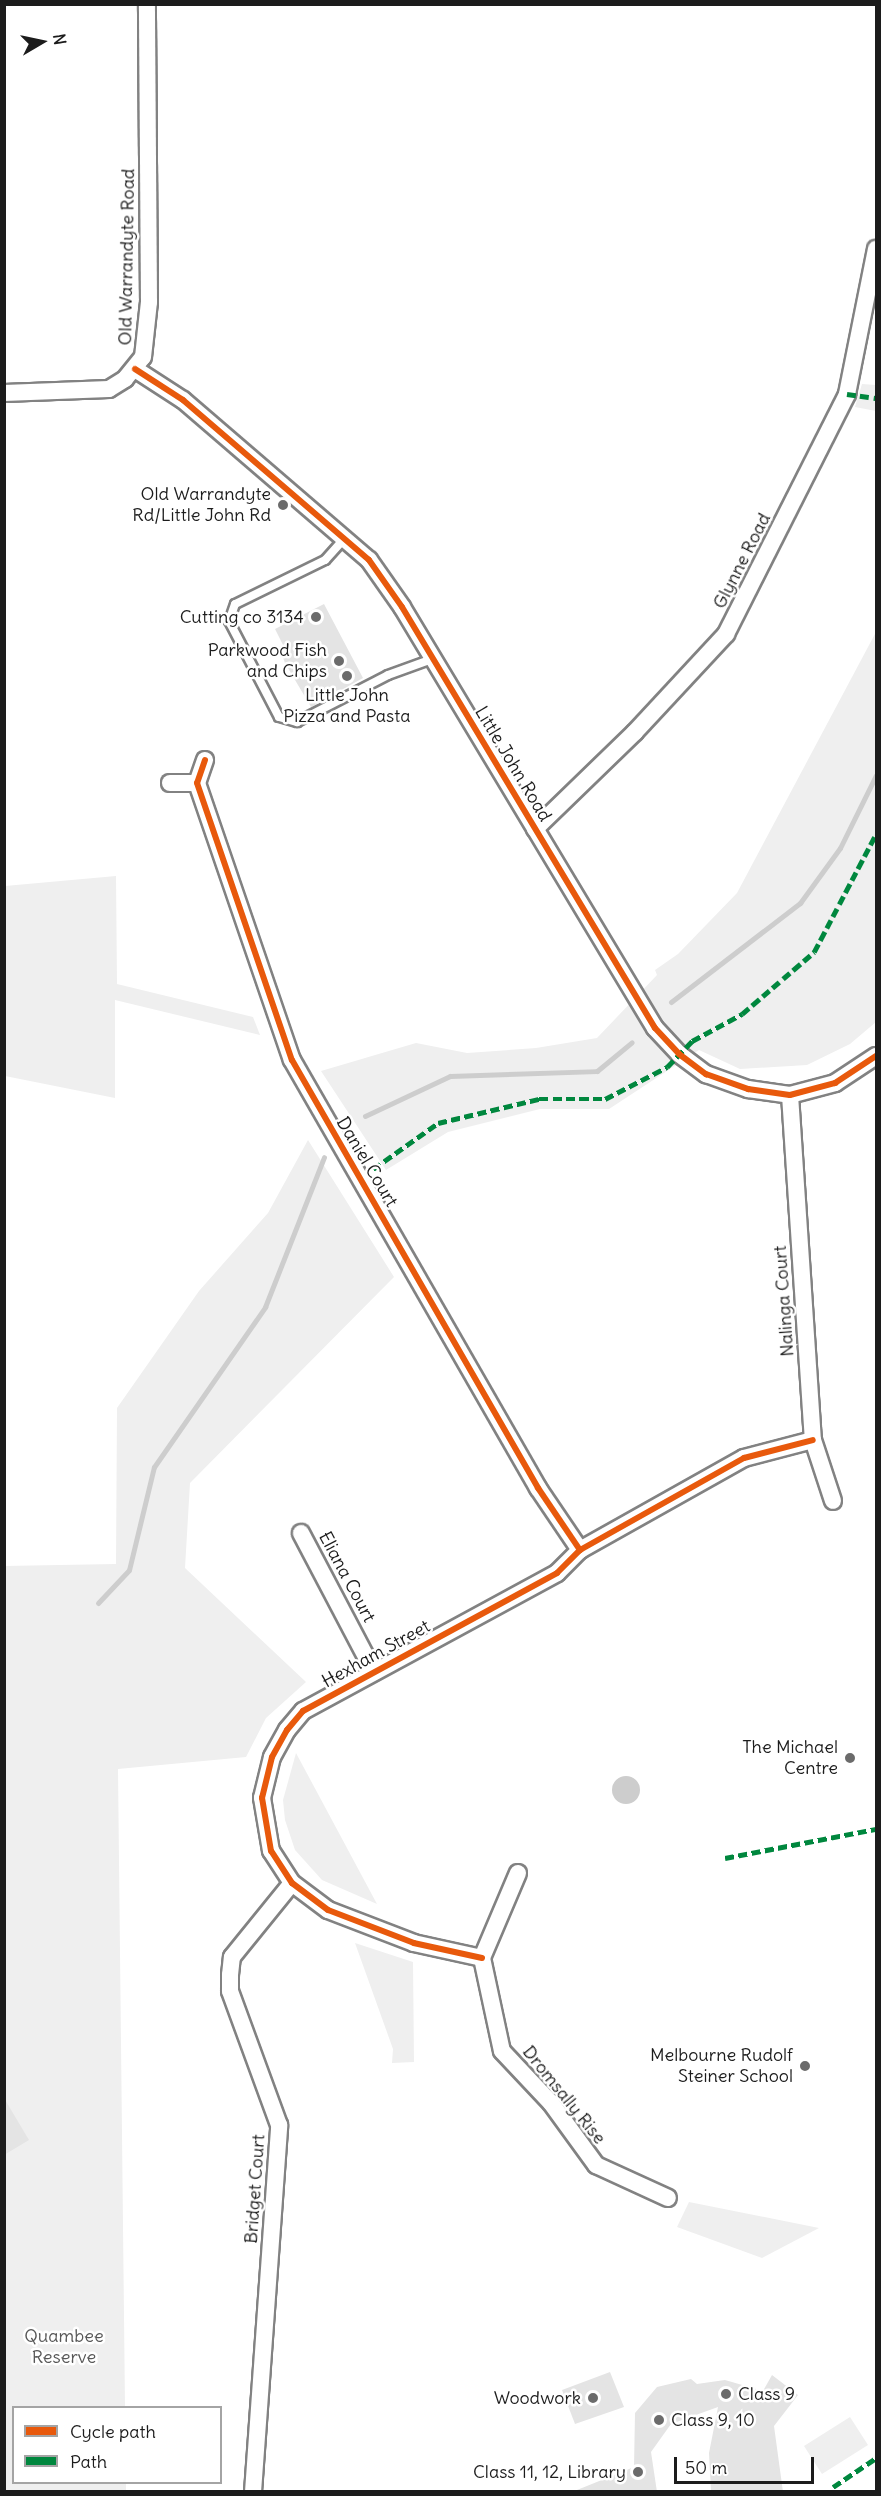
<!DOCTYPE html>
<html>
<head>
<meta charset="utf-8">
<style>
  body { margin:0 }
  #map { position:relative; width:881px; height:2496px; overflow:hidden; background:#fff; font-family:Delius,sans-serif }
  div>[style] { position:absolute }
  .green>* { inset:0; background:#efefef }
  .water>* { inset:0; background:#cdcdcd }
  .round { border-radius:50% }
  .stream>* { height:5px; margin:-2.5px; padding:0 2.5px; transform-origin:2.5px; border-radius:2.5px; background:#cdcdcd }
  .building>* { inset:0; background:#e4e4e4 }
  .roads { filter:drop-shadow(2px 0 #828282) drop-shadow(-2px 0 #828282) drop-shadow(0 2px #828282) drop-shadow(0 -2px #828282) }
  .lane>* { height:8px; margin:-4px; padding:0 4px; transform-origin:4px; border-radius:4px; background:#fff }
  .street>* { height:16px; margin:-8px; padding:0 8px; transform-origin:8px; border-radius:8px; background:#fff }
  .quiet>* { height:4.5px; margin-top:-2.25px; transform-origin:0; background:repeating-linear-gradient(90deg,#00873e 0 9px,transparent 0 13.5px) }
  .cycleway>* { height:6px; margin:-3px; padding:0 3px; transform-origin:3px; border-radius:3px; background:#e8590c }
  .dots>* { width:16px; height:16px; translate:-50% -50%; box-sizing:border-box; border:3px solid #fff; border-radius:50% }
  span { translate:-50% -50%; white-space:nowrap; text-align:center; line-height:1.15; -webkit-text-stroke:5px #fff; paint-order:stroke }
  .street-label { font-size:18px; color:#1c1c1c }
  .poi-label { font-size:18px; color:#1c1c1c }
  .right { translate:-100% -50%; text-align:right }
  .left { translate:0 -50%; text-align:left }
  .park-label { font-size:18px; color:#575757 }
  .frame { position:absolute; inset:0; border:6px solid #1c1c1c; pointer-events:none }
  .legend { position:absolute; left:12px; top:2406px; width:210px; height:78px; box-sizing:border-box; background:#fff; border:2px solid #a4a4a4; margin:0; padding:8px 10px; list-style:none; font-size:18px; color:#1c1c1c }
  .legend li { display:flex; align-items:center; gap:12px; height:30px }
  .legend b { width:30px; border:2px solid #a4a4a4 }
  .north { position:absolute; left:12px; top:12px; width:60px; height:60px; -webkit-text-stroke:4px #fff; paint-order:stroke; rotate:81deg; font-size:16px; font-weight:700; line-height:24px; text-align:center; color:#1c1c1c }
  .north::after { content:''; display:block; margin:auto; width:21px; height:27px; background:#1c1c1c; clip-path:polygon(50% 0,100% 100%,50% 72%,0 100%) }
  .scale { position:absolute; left:674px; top:2457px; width:140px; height:27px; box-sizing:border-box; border:3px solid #1c1c1c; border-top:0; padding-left:8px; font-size:18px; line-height:21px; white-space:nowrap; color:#1c1c1c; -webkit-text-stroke:4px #fff; paint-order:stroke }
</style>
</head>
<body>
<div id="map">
  <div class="green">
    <div style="clip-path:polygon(862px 384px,876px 385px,876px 411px,855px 407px)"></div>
    <div style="clip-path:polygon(876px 632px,876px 1022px,850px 1044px,807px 1065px,740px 1069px,699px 1050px,609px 1109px,540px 1109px,448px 1132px,386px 1170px,321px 1071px,416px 1043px,467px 1053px,536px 1048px,597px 1038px,657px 975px,655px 970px,678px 954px,737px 893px)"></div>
    <div style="clip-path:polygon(116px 876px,117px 984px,253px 1017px,260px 1035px,115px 1000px,115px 1098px,5px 1076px,5px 886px)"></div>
    <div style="clip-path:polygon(308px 1140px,394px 1277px,190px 1483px,185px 1568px,306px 1682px,266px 1718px,246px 1757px,118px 1769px,125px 2407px,14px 2408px,14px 2482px,126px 2483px,126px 2491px,5px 2491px,4px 1566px,116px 1564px,117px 1408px,199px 1291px,268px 1213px)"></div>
    <div style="clip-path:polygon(296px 1753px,377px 1904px,322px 1880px,295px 1850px,285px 1820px,283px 1800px)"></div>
    <div style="clip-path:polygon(355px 1943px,413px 1962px,414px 2062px,392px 2063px,393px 2049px)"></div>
    <div style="clip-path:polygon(689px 2202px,819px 2228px,762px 2258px,677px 2227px)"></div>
    <div style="clip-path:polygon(850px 2417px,868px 2445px,822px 2474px,804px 2446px)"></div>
  </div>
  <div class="water">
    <div class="round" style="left:612px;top:1776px;width:28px;height:28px"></div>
  </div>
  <div class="stream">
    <div style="left:671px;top:1002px;width:163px;rotate:-37.5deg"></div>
    <div style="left:800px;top:903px;width:68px;rotate:-54deg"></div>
    <div style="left:840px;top:848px;width:81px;rotate:-63.7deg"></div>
    <div style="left:365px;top:1116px;width:94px;rotate:-25.2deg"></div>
    <div style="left:450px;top:1076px;width:147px;rotate:-1.9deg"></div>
    <div style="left:597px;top:1071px;width:45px;rotate:-39.6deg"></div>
    <div style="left:98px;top:1603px;width:45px;rotate:-46.8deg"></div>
    <div style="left:129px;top:1570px;width:106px;rotate:-76.4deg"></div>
    <div style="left:154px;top:1467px;width:195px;rotate:-55.2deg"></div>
    <div style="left:265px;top:1307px;width:161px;rotate:-68.5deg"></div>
  </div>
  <div class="building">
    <div style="clip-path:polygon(324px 604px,363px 678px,311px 707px,285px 663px,279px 647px,283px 645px,275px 629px)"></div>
    <div style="clip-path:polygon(4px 2098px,29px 2140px,4px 2155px)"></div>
    <div style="clip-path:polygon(610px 2372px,624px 2407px,575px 2424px,562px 2390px)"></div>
    <div style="clip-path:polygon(772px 2375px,798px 2395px,774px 2426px,783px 2492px,711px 2492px,709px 2453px,718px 2407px,671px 2424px,651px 2452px,657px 2492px,572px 2492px,634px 2467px,635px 2413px,657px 2387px,691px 2379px,697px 2384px,725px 2380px,763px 2391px)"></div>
  </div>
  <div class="roads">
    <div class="lane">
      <div style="left:344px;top:539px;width:28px;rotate:132deg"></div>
      <div style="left:325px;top:560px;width:100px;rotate:153.9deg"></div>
      <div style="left:235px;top:604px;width:18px;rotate:109deg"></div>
      <div style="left:229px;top:621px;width:108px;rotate:62.5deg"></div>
      <div style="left:279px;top:717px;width:19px;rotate:16deg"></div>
      <div style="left:297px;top:722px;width:102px;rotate:-27.3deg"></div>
      <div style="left:388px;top:675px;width:47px;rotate:-20deg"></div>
    </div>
    <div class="street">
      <div style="left:135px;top:369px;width:57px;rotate:32.9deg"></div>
      <div style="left:183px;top:400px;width:245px;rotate:40.7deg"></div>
      <div style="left:369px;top:560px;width:57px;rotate:54.9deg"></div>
      <div style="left:402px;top:607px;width:491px;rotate:59deg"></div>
      <div style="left:655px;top:1028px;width:35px;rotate:47deg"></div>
      <div style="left:679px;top:1054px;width:34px;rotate:37deg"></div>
      <div style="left:706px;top:1074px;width:45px;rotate:19.7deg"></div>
      <div style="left:748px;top:1089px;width:42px;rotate:8.1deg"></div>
      <div style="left:790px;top:1095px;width:47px;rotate:-14.9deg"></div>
      <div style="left:835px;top:1083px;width:49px;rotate:-33.4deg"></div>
      <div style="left:4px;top:393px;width:105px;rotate:-2.2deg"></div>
      <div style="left:109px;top:389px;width:19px;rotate:-32deg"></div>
      <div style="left:125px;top:379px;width:28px;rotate:-51deg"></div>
      <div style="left:143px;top:357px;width:55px;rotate:-83.8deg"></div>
      <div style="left:149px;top:302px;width:298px;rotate:-90.4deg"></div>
      <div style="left:205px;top:760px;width:24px;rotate:109deg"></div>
      <div style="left:197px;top:783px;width:293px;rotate:71.1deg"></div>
      <div style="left:292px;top:1060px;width:494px;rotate:60.1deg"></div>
      <div style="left:538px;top:1488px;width:75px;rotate:55.9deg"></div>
      <div style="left:170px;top:783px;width:27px"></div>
      <div style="left:535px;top:829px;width:139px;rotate:-44.1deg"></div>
      <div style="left:635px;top:732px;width:134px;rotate:-47.1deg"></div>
      <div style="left:726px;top:634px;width:269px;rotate:-63.2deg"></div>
      <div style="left:847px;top:394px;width:148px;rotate:-78.7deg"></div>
      <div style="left:790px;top:1095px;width:346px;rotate:86.2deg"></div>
      <div style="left:813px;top:1440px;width:64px;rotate:71.8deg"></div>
      <div style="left:301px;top:1533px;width:157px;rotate:62.3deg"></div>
      <div style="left:518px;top:1873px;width:92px;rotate:113deg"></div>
      <div style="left:482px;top:1958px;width:95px;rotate:77.9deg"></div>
      <div style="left:502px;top:2051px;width:71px;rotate:46.7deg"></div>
      <div style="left:551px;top:2103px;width:77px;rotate:54deg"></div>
      <div style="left:596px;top:2165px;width:79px;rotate:24.6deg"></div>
      <div style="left:482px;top:1958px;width:70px;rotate:-167.6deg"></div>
      <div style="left:414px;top:1943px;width:92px;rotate:-159deg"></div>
      <div style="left:328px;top:1910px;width:45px;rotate:-143.1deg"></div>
      <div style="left:292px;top:1883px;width:38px;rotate:-123deg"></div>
      <div style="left:271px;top:1851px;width:54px;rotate:-99.6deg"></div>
      <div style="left:262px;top:1798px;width:42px;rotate:-76.3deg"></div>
      <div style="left:272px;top:1757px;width:31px;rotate:-61deg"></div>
      <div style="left:287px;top:1730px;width:25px;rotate:-50deg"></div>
      <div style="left:303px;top:1711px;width:289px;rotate:-28.5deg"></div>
      <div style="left:557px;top:1573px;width:33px;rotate:-45deg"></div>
      <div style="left:580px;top:1550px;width:188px;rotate:-29.3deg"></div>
      <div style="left:744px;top:1458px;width:71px;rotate:-14.6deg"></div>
      <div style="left:253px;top:2492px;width:368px;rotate:-85.9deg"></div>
      <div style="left:279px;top:2125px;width:143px;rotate:-110.1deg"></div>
      <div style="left:230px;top:1991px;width:16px;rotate:-90deg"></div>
      <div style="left:230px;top:1975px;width:18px;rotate:-84deg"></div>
      <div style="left:232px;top:1957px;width:95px;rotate:-51deg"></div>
    </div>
  </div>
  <div class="quiet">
    <div style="left:847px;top:394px;width:29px;rotate:8deg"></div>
    <div style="left:373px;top:1169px;width:80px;rotate:-35.3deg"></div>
    <div style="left:438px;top:1123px;width:104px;rotate:-13.4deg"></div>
    <div style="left:539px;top:1099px;width:66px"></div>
    <div style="left:605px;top:1099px;width:70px;rotate:-27.3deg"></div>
    <div style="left:667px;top:1067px;width:36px;rotate:-46deg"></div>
    <div style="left:692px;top:1041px;width:57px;rotate:-28.4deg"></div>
    <div style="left:742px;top:1014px;width:95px;rotate:-40.7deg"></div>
    <div style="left:814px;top:952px;width:133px;rotate:-62.3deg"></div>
    <div style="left:725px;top:1858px;width:154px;rotate:-10.9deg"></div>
    <div style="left:833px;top:2487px;width:52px;rotate:-34deg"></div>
  </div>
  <div class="cycleway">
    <div style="left:135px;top:369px;width:57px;rotate:32.9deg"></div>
    <div style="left:183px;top:400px;width:245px;rotate:40.7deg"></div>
    <div style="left:369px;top:560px;width:57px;rotate:54.9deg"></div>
    <div style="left:402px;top:607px;width:491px;rotate:59deg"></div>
    <div style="left:655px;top:1028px;width:35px;rotate:47deg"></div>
    <div style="left:679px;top:1054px;width:34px;rotate:37deg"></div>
    <div style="left:706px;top:1074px;width:45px;rotate:19.7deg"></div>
    <div style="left:748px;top:1089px;width:42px;rotate:8.1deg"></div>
    <div style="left:790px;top:1095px;width:47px;rotate:-14.9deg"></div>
    <div style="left:835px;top:1083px;width:49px;rotate:-33.4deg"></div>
    <div style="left:205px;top:760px;width:24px;rotate:109deg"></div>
    <div style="left:197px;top:783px;width:293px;rotate:71.1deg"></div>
    <div style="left:292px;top:1060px;width:494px;rotate:60.1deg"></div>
    <div style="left:538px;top:1488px;width:75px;rotate:55.9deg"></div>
    <div style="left:482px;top:1958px;width:70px;rotate:-167.6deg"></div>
    <div style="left:414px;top:1943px;width:92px;rotate:-159deg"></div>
    <div style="left:328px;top:1910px;width:45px;rotate:-143.1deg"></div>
    <div style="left:292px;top:1883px;width:38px;rotate:-123deg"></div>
    <div style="left:271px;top:1851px;width:54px;rotate:-99.6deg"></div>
    <div style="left:262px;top:1798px;width:42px;rotate:-76.3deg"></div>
    <div style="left:272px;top:1757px;width:31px;rotate:-61deg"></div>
    <div style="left:287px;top:1730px;width:25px;rotate:-50deg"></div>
    <div style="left:303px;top:1711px;width:289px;rotate:-28.5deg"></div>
    <div style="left:557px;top:1573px;width:33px;rotate:-45deg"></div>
    <div style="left:580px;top:1550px;width:188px;rotate:-29.3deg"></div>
    <div style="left:744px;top:1458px;width:71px;rotate:-14.6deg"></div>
  </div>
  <div class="dots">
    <div style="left:283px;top:505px;background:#6b6b6b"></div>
    <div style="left:316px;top:617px;background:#6b6b6b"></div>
    <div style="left:339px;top:661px;background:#6b6b6b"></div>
    <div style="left:347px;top:676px;background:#6b6b6b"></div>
    <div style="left:850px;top:1758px;background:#6b6b6b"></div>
    <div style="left:805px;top:2066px;background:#6b6b6b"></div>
    <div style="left:726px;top:2394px;background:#6b6b6b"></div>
    <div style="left:593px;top:2398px;background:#6b6b6b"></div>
    <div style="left:659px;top:2420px;background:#6b6b6b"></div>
    <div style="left:638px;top:2472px;background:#6b6b6b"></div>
  </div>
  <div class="street-label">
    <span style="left:127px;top:257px;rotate:-89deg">Old Warrandyte Road</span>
    <span style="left:742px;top:561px;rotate:-63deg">Glynne Road</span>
    <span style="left:513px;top:764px;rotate:59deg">Little John Road</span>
    <span style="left:367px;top:1162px;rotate:59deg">Daniel Court</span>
    <span style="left:784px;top:1301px;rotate:-94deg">Nalinga Court</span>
    <span style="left:347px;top:1577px;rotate:62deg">Eliana Court</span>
    <span style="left:376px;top:1654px;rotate:-29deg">Hexham Street</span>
    <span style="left:564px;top:2095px;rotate:51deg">Dromsally Rise</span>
    <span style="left:255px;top:2189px;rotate:-86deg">Bridget Court</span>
  </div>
  <div class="poi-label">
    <span class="right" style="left:271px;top:505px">Old Warrandyte<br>Rd/Little John Rd</span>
    <span class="right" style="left:304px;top:617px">Cutting co 3134</span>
    <span class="right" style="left:327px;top:661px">Parkwood Fish<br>and Chips</span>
    <span style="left:347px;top:706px">Little John<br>Pizza and Pasta</span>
    <span class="right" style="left:838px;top:1758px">The Michael<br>Centre</span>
    <span class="right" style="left:793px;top:2066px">Melbourne Rudolf<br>Steiner School</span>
    <span class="left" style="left:738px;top:2394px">Class 9</span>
    <span class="right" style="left:581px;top:2398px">Woodwork</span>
    <span class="left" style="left:671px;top:2420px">Class 9, 10</span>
    <span class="right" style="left:626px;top:2472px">Class 11, 12, Library</span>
  </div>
  <div class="park-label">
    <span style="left:64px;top:2347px">Quambee<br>Reserve</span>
  </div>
  <div class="frame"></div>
  <ul class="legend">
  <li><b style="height:8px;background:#e8590c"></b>Cycle path</li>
  <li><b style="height:8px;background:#00873e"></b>Path</li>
  </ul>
  <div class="north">N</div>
  <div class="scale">50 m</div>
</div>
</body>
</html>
